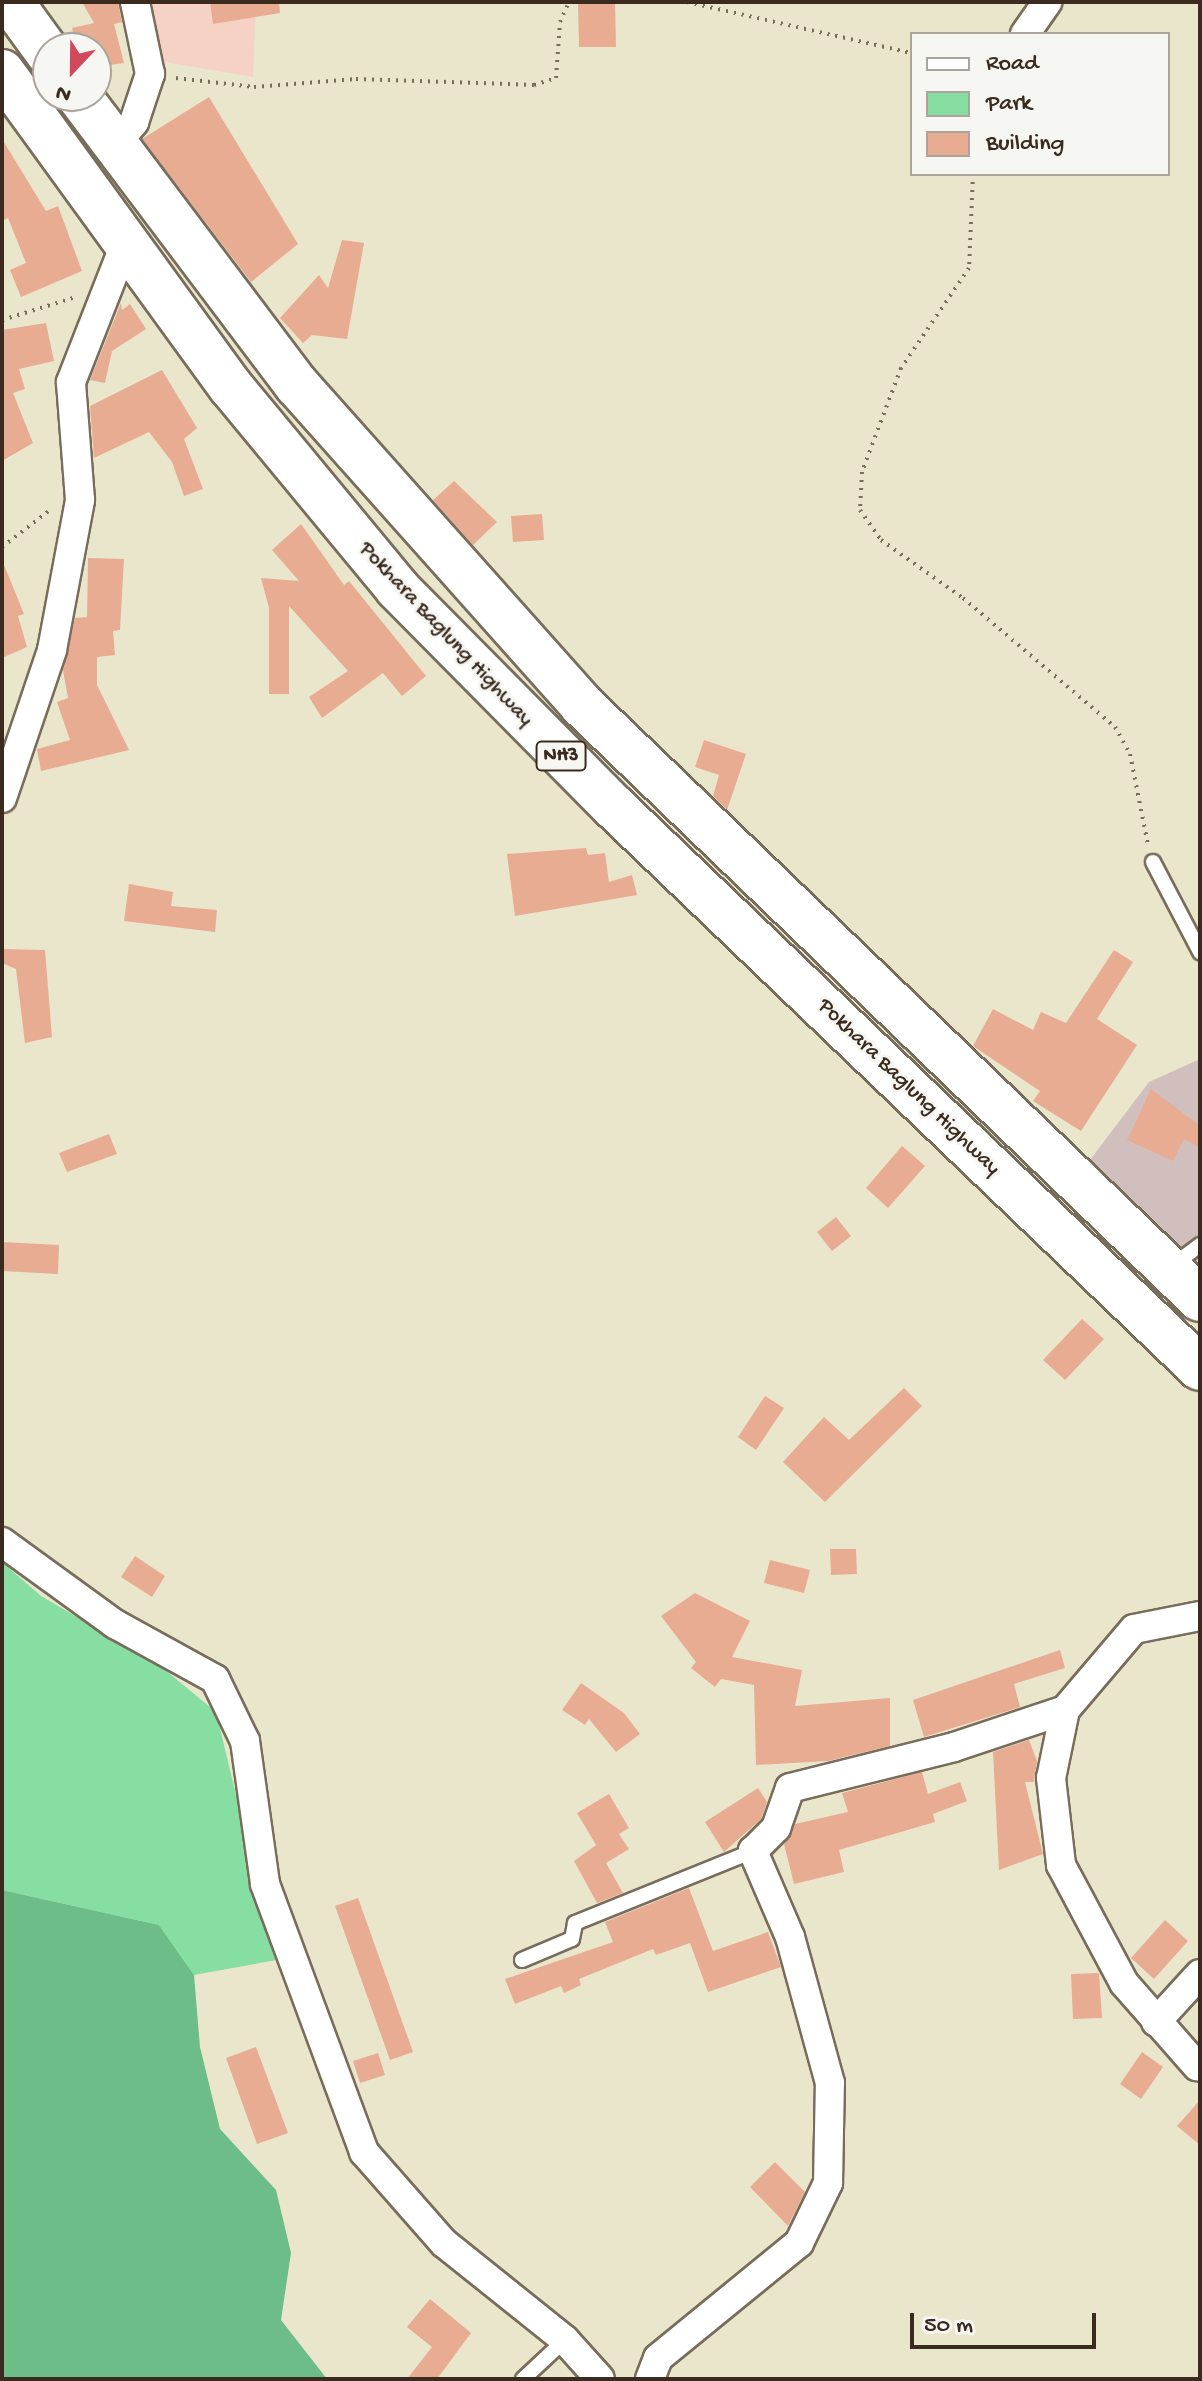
<!DOCTYPE html>
<html>
<head>
<meta charset="utf-8">
<style>
  body { margin:0 }
  #map { position:relative; width:1202px; height:2381px; overflow:hidden; background:#eae6cc; font-family:"Gochi Hand",sans-serif }
  div>[style] { position:absolute }
  .built>* { inset:0; background:#f5d2c3 }
  .industrial>* { inset:0; background:#d1bfbd }
  .green>* { inset:0; background:#86dea2 }
  .forest>* { inset:0; background:#6cbd88 }
  .building>* { inset:0; background:#e8ac93 }
  .path>* { height:4px; margin-top:-2px; transform-origin:0; background:repeating-linear-gradient(90deg,#786c5b 0 2px,transparent 0 8px) }
  .roads { filter:drop-shadow(2px 0 #786c5b) drop-shadow(-2px 0 #786c5b) drop-shadow(0 2px #786c5b) drop-shadow(0 -2px #786c5b) }
  .service>* { height:14px; margin:-7px; padding:0 7px; transform-origin:7px; border-radius:7px; background:#fff }
  .minor>* { height:28px; margin:-14px; padding:0 14px; transform-origin:14px; border-radius:14px; background:#fff }
  .trunk>* { height:44px; margin:-22px; padding:0 22px; transform-origin:22px; border-radius:22px; background:#fff }
  span { translate:-50% -50%; white-space:nowrap; text-align:center; line-height:1.15; -webkit-text-stroke:6px #f6f6f2; paint-order:stroke }
  .shield-label span { padding:2px 6px; background:#f6f6f2; border:2px solid; border-radius:6px; -webkit-text-stroke-width:0 }
  .shield-label { font-size:20px; color:#3b2a1e; font-weight:700 }
  .street-label { font-size:22px; color:#3b2a1e }
  .frame { position:absolute; inset:0; border:4px solid #3b2a1e; pointer-events:none }
  .legend { position:absolute; left:910px; top:32px; width:260px; height:144px; box-sizing:border-box; background:#f6f6f2; border:2px solid #aba49d; margin:0; padding:10px 14px; list-style:none; font-size:24px; color:#3b2a1e }
  .legend li { display:flex; align-items:center; gap:16px; height:40px }
  .legend b { width:40px; border:2px solid #aba49d }
  .north { position:absolute; left:32px; top:32px; width:80px; height:80px; box-sizing:border-box; background:#f6f6f2; border:2px solid #aba49d; border-radius:50%; rotate:202deg; font-size:22px; font-weight:700; line-height:32px; text-align:center; color:#3b2a1e }
  .north::after { content:''; display:block; margin:auto; width:28px; height:36px; background:#d1495b; clip-path:polygon(50% 0,100% 100%,50% 72%,0 100%) }
  .scale { position:absolute; left:910px; top:2313px; width:186px; height:36px; box-sizing:border-box; border:4px solid #3b2a1e; border-top:0; padding-left:10px; font-size:24px; line-height:28px; white-space:nowrap; color:#3b2a1e; -webkit-text-stroke:6px #f6f6f2; paint-order:stroke }
</style>
</head>
<body>
<div id="map">
  <div class="built">
    <div style="clip-path:polygon(140px 2px,256px 2px,253px 77px,153px 60px)"></div>
  </div>
  <div class="industrial">
    <div style="clip-path:polygon(1200px 1059px,1200px 1259px,1194px 1264px,1090px 1160px,1149px 1082px)"></div>
  </div>
  <div class="green">
    <div style="clip-path:polygon(2px 1562px,41px 1596px,159px 1665px,216px 1712px,276px 1960px,194px 1975px,159px 1925px,2px 1890px)"></div>
  </div>
  <div class="forest">
    <div style="clip-path:polygon(2px 1890px,159px 1925px,194px 1975px,200px 2047px,220px 2129px,276px 2190px,291px 2253px,281px 2320px,327px 2379px,2px 2379px)"></div>
  </div>
  <div class="building">
    <div style="clip-path:polygon(82px 2px,118px 2px,122px 22px,114px 24px,124px 63px,96px 67px,96px 48px,77px 48px,72px 28px,94px 23px)"></div>
    <div style="clip-path:polygon(210px 2px,279px 2px,280px 13px,213px 24px)"></div>
    <div style="clip-path:polygon(578px 2px,615px 2px,616px 47px,579px 47px)"></div>
    <div style="clip-path:polygon(209px 97px,298px 244px,251px 282px,142px 139px)"></div>
    <div style="clip-path:polygon(2px 139px,46px 211px,58px 206px,82px 271px,21px 297px,10px 270px,26px 263px,8px 218px,2px 221px)"></div>
    <div style="clip-path:polygon(342px 240px,364px 243px,347px 339px,312px 335px,303px 343px,280px 318px,319px 275px,328px 288px)"></div>
    <div style="clip-path:polygon(121px 303px,122px 310px,130px 304px,146px 329px,112px 351px,105px 383px,90px 380px)"></div>
    <div style="clip-path:polygon(46px 323px,54px 361px,19px 369px,25px 389px,13px 393px,33px 443px,2px 461px,2px 330px)"></div>
    <div style="clip-path:polygon(162px 370px,197px 428px,184px 439px,203px 489px,184px 496px,172px 462px,149px 432px,94px 458px,90px 406px)"></div>
    <div style="clip-path:polygon(454px 481px,497px 522px,473px 545px,433px 500px)"></div>
    <div style="clip-path:polygon(542px 514px,544px 540px,513px 542px,511px 516px)"></div>
    <div style="clip-path:polygon(301px 524px,344px 585px,349px 581px,426px 676px,402px 696px,383px 673px,322px 718px,309px 697px,348px 671px,289px 606px,289px 694px,269px 694px,269px 608px,261px 578px,299px 581px,272px 550px)"></div>
    <div style="clip-path:polygon(88px 558px,124px 559px,120px 630px,113px 631px,115px 655px,97px 657px,97px 685px,129px 750px,41px 771px,37px 749px,70px 740px,57px 702px,68px 698px,63px 670px,75px 618px,87px 617px)"></div>
    <div style="clip-path:polygon(2px 560px,24px 614px,18px 616px,27px 647px,2px 658px)"></div>
    <div style="clip-path:polygon(704px 740px,746px 754px,727px 810px,713px 796px,719px 775px,695px 767px)"></div>
    <div style="clip-path:polygon(586px 848px,588px 855px,605px 853px,609px 882px,632px 875px,637px 895px,515px 916px,507px 854px)"></div>
    <div style="clip-path:polygon(129px 884px,173px 892px,171px 906px,217px 910px,215px 932px,124px 921px)"></div>
    <div style="clip-path:polygon(2px 949px,45px 950px,52px 1037px,25px 1043px,16px 969px,2px 963px)"></div>
    <div style="clip-path:polygon(1114px 950px,1133px 962px,1097px 1019px,1137px 1045px,1081px 1131px,1033px 1101px,1040px 1091px,973px 1046px,993px 1009px,1033px 1030px,1041px 1012px,1066px 1023px)"></div>
    <div style="clip-path:polygon(1151px 1089px,1200px 1126px,1200px 1148px,1184px 1139px,1173px 1161px,1127px 1140px)"></div>
    <div style="clip-path:polygon(109px 1134px,117px 1154px,67px 1172px,59px 1153px)"></div>
    <div style="clip-path:polygon(902px 1146px,925px 1166px,888px 1208px,866px 1188px)"></div>
    <div style="clip-path:polygon(836px 1217px,851px 1236px,832px 1251px,817px 1232px)"></div>
    <div style="clip-path:polygon(2px 1242px,59px 1245px,58px 1274px,2px 1271px)"></div>
    <div style="clip-path:polygon(1082px 1319px,1104px 1339px,1065px 1380px,1043px 1360px)"></div>
    <div style="clip-path:polygon(904px 1388px,922px 1406px,825px 1502px,783px 1462px,824px 1417px,849px 1440px)"></div>
    <div style="clip-path:polygon(765px 1396px,784px 1408px,756px 1450px,738px 1437px)"></div>
    <div style="clip-path:polygon(830px 1549px,856px 1549px,857px 1574px,831px 1575px)"></div>
    <div style="clip-path:polygon(135px 1556px,165px 1576px,152px 1597px,121px 1577px)"></div>
    <div style="clip-path:polygon(770px 1560px,810px 1570px,804px 1593px,764px 1583px)"></div>
    <div style="clip-path:polygon(695px 1593px,750px 1621px,732px 1657px,802px 1670px,795px 1706px,890px 1698px,890px 1746px,828px 1761px,756px 1765px,754px 1685px,721px 1679px,715px 1687px,691px 1668px,696px 1662px,661px 1616px)"></div>
    <div style="clip-path:polygon(1060px 1650px,1065px 1668px,1014px 1684px,1020px 1707px,924px 1737px,913px 1700px)"></div>
    <div style="clip-path:polygon(581px 1683px,624px 1713px,640px 1734px,616px 1752px,589px 1719px,585px 1725px,562px 1710px)"></div>
    <div style="clip-path:polygon(1029px 1740px,1037px 1761px,1034px 1782px,1025px 1782px,1043px 1854px,999px 1870px,993px 1752px)"></div>
    <div style="clip-path:polygon(922px 1772px,928px 1794px,960px 1782px,967px 1801px,933px 1814px,935px 1822px,839px 1850px,844px 1872px,794px 1884px,784px 1844px,795px 1824px,848px 1812px,842px 1793px)"></div>
    <div style="clip-path:polygon(758px 1788px,767px 1802px,761px 1819px,724px 1852px,705px 1822px)"></div>
    <div style="clip-path:polygon(609px 1794px,629px 1828px,619px 1834px,629px 1849px,606px 1863px,623px 1893px,597px 1903px,574px 1861px,596px 1845px,577px 1813px)"></div>
    <div style="clip-path:polygon(689px 1888px,713px 1951px,768px 1932px,781px 1967px,708px 1992px,690px 1943px,656px 1955px,653px 1949px,579px 1979px,581px 1985px,564px 1993px,561px 1986px,515px 2004px,505px 1979px,613px 1942px,605px 1922px)"></div>
    <div style="clip-path:polygon(358px 1898px,413px 2052px,390px 2060px,335px 1906px)"></div>
    <div style="clip-path:polygon(1165px 1920px,1188px 1941px,1154px 1979px,1131px 1958px)"></div>
    <div style="clip-path:polygon(1099px 1973px,1102px 2018px,1073px 2019px,1071px 1974px)"></div>
    <div style="clip-path:polygon(256px 2047px,288px 2133px,257px 2144px,226px 2058px)"></div>
    <div style="clip-path:polygon(1142px 2052px,1163px 2067px,1141px 2099px,1120px 2084px)"></div>
    <div style="clip-path:polygon(378px 2053px,385px 2075px,360px 2083px,353px 2061px)"></div>
    <div style="clip-path:polygon(1200px 2100px,1200px 2145px,1177px 2126px)"></div>
    <div style="clip-path:polygon(775px 2162px,805px 2192px,788px 2226px,750px 2187px)"></div>
    <div style="clip-path:polygon(430px 2299px,471px 2333px,437px 2379px,407px 2379px,432px 2347px,407px 2327px)"></div>
  </div>
  <div class="path">
    <div style="left:687px;top:2px;width:231px;rotate:12.8deg"></div>
    <div style="left:176px;top:78px;width:79px;rotate:6.6deg"></div>
    <div style="left:254px;top:87px;width:102px;rotate:-4.5deg"></div>
    <div style="left:356px;top:79px;width:178px;rotate:1.9deg"></div>
    <div style="left:534px;top:85px;width:23px;rotate:-18deg"></div>
    <div style="left:556px;top:78px;width:56px;rotate:-85.9deg"></div>
    <div style="left:560px;top:22px;width:22px;rotate:-66deg"></div>
    <div style="left:973px;top:174px;width:94px;rotate:92.4deg"></div>
    <div style="left:969px;top:268px;width:121px;rotate:124.2deg"></div>
    <div style="left:901px;top:368px;width:111px;rotate:110.6deg"></div>
    <div style="left:862px;top:472px;width:38px;rotate:93deg"></div>
    <div style="left:860px;top:510px;width:37px;rotate:55deg"></div>
    <div style="left:881px;top:540px;width:100px;rotate:35.3deg"></div>
    <div style="left:963px;top:598px;width:199px;rotate:40.3deg"></div>
    <div style="left:1115px;top:727px;width:31px;rotate:61deg"></div>
    <div style="left:1130px;top:754px;width:93px;rotate:78.8deg"></div>
    <div style="left:2px;top:320px;width:77px;rotate:-17.3deg"></div>
    <div style="left:2px;top:547px;width:61px;rotate:-37.6deg"></div>
  </div>
  <div class="roads">
    <div class="service">
      <div style="left:1153px;top:862px;width:102px;rotate:62.4deg"></div>
      <div style="left:1172px;top:1266px;width:35px;rotate:-37deg"></div>
      <div style="left:522px;top:1960px;width:54px;rotate:-22.8deg"></div>
      <div style="left:572px;top:1939px;width:16px;rotate:-79deg"></div>
      <div style="left:575px;top:1923px;width:192px;rotate:-22deg"></div>
      <div style="left:523px;top:2379px;width:57px;rotate:-42.9deg"></div>
    </div>
    <div class="minor">
      <div style="left:1025px;top:34px;width:39px;rotate:-55deg"></div>
      <div style="left:115px;top:145px;width:30px;rotate:-50deg"></div>
      <div style="left:134px;top:122px;width:51px;rotate:-71.6deg"></div>
      <div style="left:150px;top:74px;width:74px;rotate:-101.8deg"></div>
      <div style="left:2px;top:798px;width:156px;rotate:-71.3deg"></div>
      <div style="left:52px;top:650px;width:153px;rotate:-79.4deg"></div>
      <div style="left:80px;top:500px;width:118px;rotate:-94.4deg"></div>
      <div style="left:71px;top:382px;width:150px;rotate:-68.6deg"></div>
      <div style="left:2px;top:1542px;width:140px;rotate:36deg"></div>
      <div style="left:115px;top:1624px;width:114px;rotate:28.8deg"></div>
      <div style="left:215px;top:1679px;width:69px;rotate:64.2deg"></div>
      <div style="left:245px;top:1741px;width:144px;rotate:82deg"></div>
      <div style="left:265px;top:1884px;width:286px;rotate:69.7deg"></div>
      <div style="left:364px;top:2152px;width:121px;rotate:48.7deg"></div>
      <div style="left:444px;top:2243px;width:155px;rotate:38.7deg"></div>
      <div style="left:565px;top:2340px;width:52px;rotate:48.1deg"></div>
      <div style="left:1065px;top:1710px;width:69px;rotate:101.6deg"></div>
      <div style="left:1051px;top:1778px;width:88px;rotate:83.4deg"></div>
      <div style="left:1061px;top:1865px;width:134px;rotate:61.9deg"></div>
      <div style="left:1124px;top:1983px;width:111px;rotate:48.7deg"></div>
      <div style="left:1156px;top:2022px;width:65px;rotate:-47.5deg"></div>
      <div style="left:650px;top:2379px;width:22px;rotate:-69deg"></div>
      <div style="left:658px;top:2358px;width:182px;rotate:-39.2deg"></div>
      <div style="left:799px;top:2243px;width:67px;rotate:-64.2deg"></div>
      <div style="left:828px;top:2183px;width:100px;rotate:-88.9deg"></div>
      <div style="left:830px;top:2083px;width:151px;rotate:-105.3deg"></div>
      <div style="left:790px;top:1937px;width:94px;rotate:-113.3deg"></div>
      <div style="left:753px;top:1851px;width:33px;rotate:-45deg"></div>
      <div style="left:776px;top:1828px;width:42px;rotate:-70.7deg"></div>
      <div style="left:790px;top:1788px;width:169px;rotate:-14deg"></div>
      <div style="left:954px;top:1747px;width:117px;rotate:-18.4deg"></div>
      <div style="left:1065px;top:1710px;width:106px;rotate:-49.6deg"></div>
      <div style="left:1134px;top:1629px;width:67px;rotate:-11.1deg"></div>
    </div>
    <div class="trunk">
      <div style="left:11px;top:2px;width:63px;rotate:54deg"></div>
      <div style="left:2px;top:72px;width:389px;rotate:54deg"></div>
      <div style="left:231px;top:387px;width:261px;rotate:50.4deg"></div>
      <div style="left:397px;top:588px;width:308px;rotate:45.3deg"></div>
      <div style="left:614px;top:807px;width:811px;rotate:43.75deg"></div>
      <div style="left:79px;top:96px;width:362px;rotate:53deg"></div>
      <div style="left:297px;top:385px;width:429px;rotate:48.3deg"></div>
      <div style="left:582px;top:705px;width:857px;rotate:43.87deg"></div>
    </div>
  </div>
  <div class="shield-label">
    <span style="left:561px;top:756px">NH3</span>
  </div>
  <div class="street-label">
    <span style="left:445px;top:635px;rotate:47deg">Pokhara Baglung Highway</span>
    <span style="left:908px;top:1088px;rotate:44deg">Pokhara Baglung Highway</span>
  </div>
  <div class="frame"></div>
  <ul class="legend">
  <li><b style="height:10px;background:#fff"></b>Road</li>
  <li><b style="height:22px;background:#86dea2"></b>Park</li>
  <li><b style="height:22px;background:#e8ac93"></b>Building</li>
  </ul>
  <div class="north">N</div>
  <div class="scale">50 m</div>
</div>
</body>
</html>
